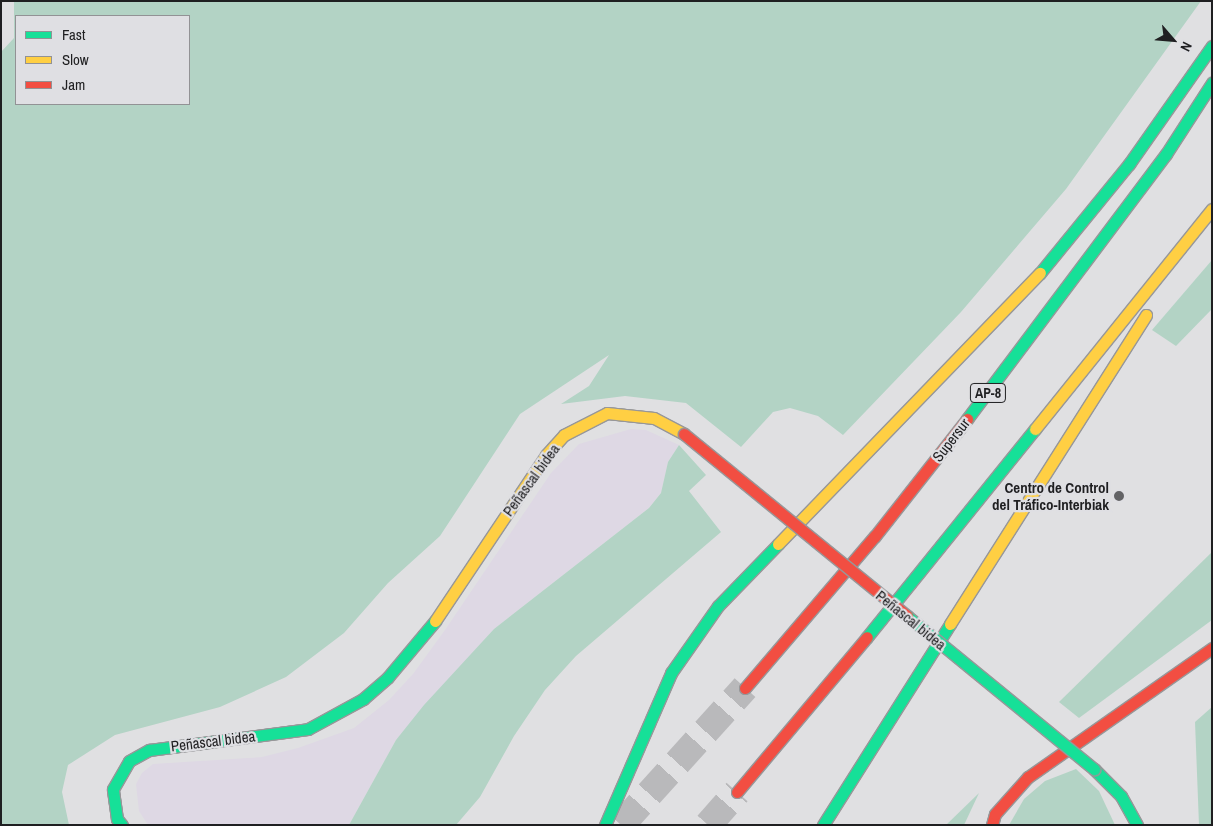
<!DOCTYPE html>
<html>
<head>
<meta charset="utf-8">
<style>
  body { margin:0 }
  #map { position:relative; width:1213px; height:826px; overflow:hidden; background:#e0e0e2; font-family:"Archivo Narrow",sans-serif }
  div>[style] { position:absolute }
  .industrial>* { inset:0; background:#ded8e4 }
  .green>* { inset:0; background:#b3d3c5 }
  .highway-tunnel>* { height:28px; margin-top:-14px; transform-origin:0; background:repeating-linear-gradient(90deg,#b9b9bb 0 28px,transparent 0 42px) }
  .roads { filter:drop-shadow(1px 0 #979799) drop-shadow(-1px 0 #979799) drop-shadow(0 1px #979799) drop-shadow(0 -1px #979799) }
  .fast>* { height:11px; margin:-5.5px; padding:0 5.5px; transform-origin:5.5px; border-radius:5.5px; background:#16e098 }
  .slow>* { height:11px; margin:-5.5px; padding:0 5.5px; transform-origin:5.5px; border-radius:5.5px; background:#ffcf43 }
  .jam>* { height:11px; margin:-5.5px; padding:0 5.5px; transform-origin:5.5px; border-radius:5.5px; background:#f24e42 }
  .bridges { filter:drop-shadow(1px 0 #979799) drop-shadow(-1px 0 #979799) drop-shadow(0 1px #979799) drop-shadow(0 -1px #979799) }
  .fast-bridge>* { height:11px; margin:-5.5px; padding:0 5.5px; transform-origin:5.5px; border-radius:5.5px; background:#16e098 }
  .jam-bridge>* { height:11px; margin:-5.5px; padding:0 5.5px; transform-origin:5.5px; border-radius:5.5px; background:#f24e42 }
  .dots>* { width:14px; height:14px; translate:-50% -50%; box-sizing:border-box; border:2px solid #dfdfe3; border-radius:50% }
  span { translate:-50% -50%; white-space:nowrap; text-align:center; line-height:1.15; -webkit-text-stroke:4.5px #dfdfe3; paint-order:stroke }
  .shield-label span { padding:1px 4px; background:#dfdfe3; border:1px solid; border-radius:4px; -webkit-text-stroke-width:0 }
  .shield-label { font-size:14px; color:#1f1f21; font-weight:700 }
  .street-label { font-size:15px; color:#1f1f21 }
  .poi-label { font-size:15px; color:#1f1f21; font-weight:700 }
  .right { translate:-100% -50%; text-align:right }
  .frame { position:absolute; inset:0; border:2px solid #1f1f21; pointer-events:none }
  .legend { position:absolute; left:15px; top:15px; width:175px; height:90px; box-sizing:border-box; background:#dfdfe3; border:1px solid #929295; margin:0; padding:6px 9px; list-style:none; font-size:15px; color:#1f1f21 }
  .legend li { display:flex; align-items:center; gap:10px; height:25px }
  .legend b { width:25px; border:1px solid #929295 }
  .north { position:absolute; left:1148px; top:15px; width:50px; height:50px; -webkit-text-stroke:4px #dfdfe3; paint-order:stroke; rotate:117deg; font-size:14px; font-weight:700; line-height:20px; text-align:center; color:#1f1f21 }
  .north::after { content:''; display:block; margin:auto; width:18px; height:22px; background:#1f1f21; clip-path:polygon(50% 0,100% 100%,50% 72%,0 100%) }
</style>
</head>
<body>
<div id="map">
  <div class="industrial">
    <div style="clip-path:polygon(631px 429px,646px 430px,679px 445px,668px 462px,661px 493px,649px 508px,494px 629px,396px 740px,349px 825px,148px 825px,139px 811px,136px 784px,142px 773px,153px 764px,262px 757px,298px 748px,354px 728px,389px 700px,413px 674px,445px 630px,551px 473px,579px 444px)"></div>
  </div>
  <div class="green">
    <div style="clip-path:polygon(evenodd,14px 1px,1201px 1px,1066px 189px,961px 312px,843px 435px,818px 416px,790px 408px,773px 412px,741px 447px,686px 403px,625px 396px,561px 404px,589px 386px,609px 355px,520px 414px,440px 536px,388px 583px,344px 633px,286px 677px,220px 707px,115px 735px,68px 765px,62px 792px,69px 825px,1px 825px,1px 52px,14px 38px,14px 1px,16px 16px,189px 16px,189px 104px,16px 104px,16px 16px)"></div>
    <div style="clip-path:polygon(1212px 260px,1212px 309px,1176px 346px,1152px 330px)"></div>
    <div style="clip-path:polygon(679px 445px,706px 475px,689px 491px,721px 532px,576px 656px,545px 690px,514px 736px,480px 797px,456px 825px,349px 825px,396px 740px,424px 705px,494px 629px,649px 508px,661px 493px,668px 462px)"></div>
    <div style="clip-path:polygon(1212px 552px,1212px 620px,1079px 718px,1059px 702px)"></div>
    <div style="clip-path:polygon(1212px 707px,1212px 825px,1199px 825px,1195px 722px)"></div>
    <div style="clip-path:polygon(1076px 769px,1099px 791px,1115px 825px,1009px 825px,1024px 799px,1045px 781px)"></div>
    <div style="clip-path:polygon(979px 793px,964px 825px,946px 825px)"></div>
  </div>
  <div class="highway-tunnel">
    <div style="left:621px;top:825px;width:185px;rotate:-47.9deg"></div>
    <div style="left:708px;top:825px;width:44px;rotate:-48.7deg"></div>
  </div>
  <div class="roads">
    <div class="fast">
      <div style="left:1040px;top:273px;width:141px;rotate:-50.8deg"></div>
      <div style="left:1129px;top:164px;width:144px;rotate:-54.9deg"></div>
      <div style="left:967px;top:419px;width:331px;rotate:-53.1deg"></div>
      <div style="left:1166px;top:154px;width:85px;rotate:-57.1deg"></div>
      <div style="left:867px;top:637px;width:267px;rotate:-51.1deg"></div>
      <div style="left:1094px;top:769px;width:38px;rotate:45deg"></div>
      <div style="left:1121px;top:796px;width:33px;rotate:61deg"></div>
      <div style="left:122px;top:825px;width:8px;rotate:-130deg"></div>
      <div style="left:117px;top:819px;width:30px;rotate:-98deg"></div>
      <div style="left:113px;top:789px;width:32px;rotate:-60deg"></div>
      <div style="left:129px;top:761px;width:23px;rotate:-29deg"></div>
      <div style="left:149px;top:750px;width:160px;rotate:-7.5deg"></div>
      <div style="left:308px;top:729px;width:63px;rotate:-28.6deg"></div>
      <div style="left:363px;top:699px;width:33px;rotate:-41deg"></div>
      <div style="left:388px;top:677px;width:73px;rotate:-50deg"></div>
      <div style="left:605px;top:825px;width:166px;rotate:-66.5deg"></div>
      <div style="left:671px;top:673px;width:82px;rotate:-55deg"></div>
      <div style="left:718px;top:606px;width:86px;rotate:-45.9deg"></div>
      <div style="left:823px;top:825px;width:238px;rotate:-57.7deg"></div>
    </div>
    <div class="slow">
      <div style="left:1035px;top:429px;width:282px;rotate:-51.2deg"></div>
      <div style="left:778px;top:544px;width:377px;rotate:-46deg"></div>
      <div style="left:435px;top:621px;width:200px;rotate:-56.2deg"></div>
      <div style="left:546px;top:455px;width:27px;rotate:-48deg"></div>
      <div style="left:564px;top:435px;width:48px;rotate:-27.1deg"></div>
      <div style="left:607px;top:413px;width:47px;rotate:6.1deg"></div>
      <div style="left:654px;top:418px;width:34px;rotate:28deg"></div>
      <div style="left:950px;top:624px;width:366px;rotate:-57.6deg"></div>
    </div>
    <div class="jam">
      <div style="left:745px;top:688px;width:200px;rotate:-49.5deg"></div>
      <div style="left:875px;top:536px;width:149px;rotate:-51.8deg"></div>
      <div style="left:737px;top:792px;width:202px;rotate:-50deg"></div>
      <div style="left:992px;top:825px;width:11px;rotate:-75deg"></div>
      <div style="left:995px;top:814px;width:50px;rotate:-48.3deg"></div>
      <div style="left:1028px;top:777px;width:225px;rotate:-35deg"></div>
    </div>
  </div>
  <div class="bridges">
    <div class="fast-bridge">
      <div style="left:907px;top:616px;width:242px;rotate:39.3deg"></div>
    </div>
    <div class="jam-bridge">
      <div style="left:684px;top:434px;width:288px;rotate:39.2deg"></div>
    </div>
  </div>
  <div class="dots">
    <div style="left:1119px;top:496px;background:#636365"></div>
  </div>
  <div class="shield-label">
    <span style="left:988px;top:393px">AP-8</span>
  </div>
  <div class="street-label">
    <span style="left:951px;top:440px;rotate:-52deg">Supersur</span>
    <span style="left:531px;top:480px;rotate:-54deg">Peñascal bidea</span>
    <span style="left:911px;top:620px;rotate:39deg">Peñascal bidea</span>
    <span style="left:213px;top:741px;rotate:-7deg">Peñascal bidea</span>
  </div>
  <div class="poi-label">
    <span class="right" style="left:1109px;top:496px">Centro de Control<br>del Tráfico-Interbiak</span>
  </div>
  <div class="frame"></div>
  <ul class="legend">
  <li><b style="height:6px;background:#16e098"></b>Fast</li>
  <li><b style="height:6px;background:#ffcf43"></b>Slow</li>
  <li><b style="height:6px;background:#f24e42"></b>Jam</li>
  </ul>
  <div class="north">N</div>
</div>
</body>
</html>
